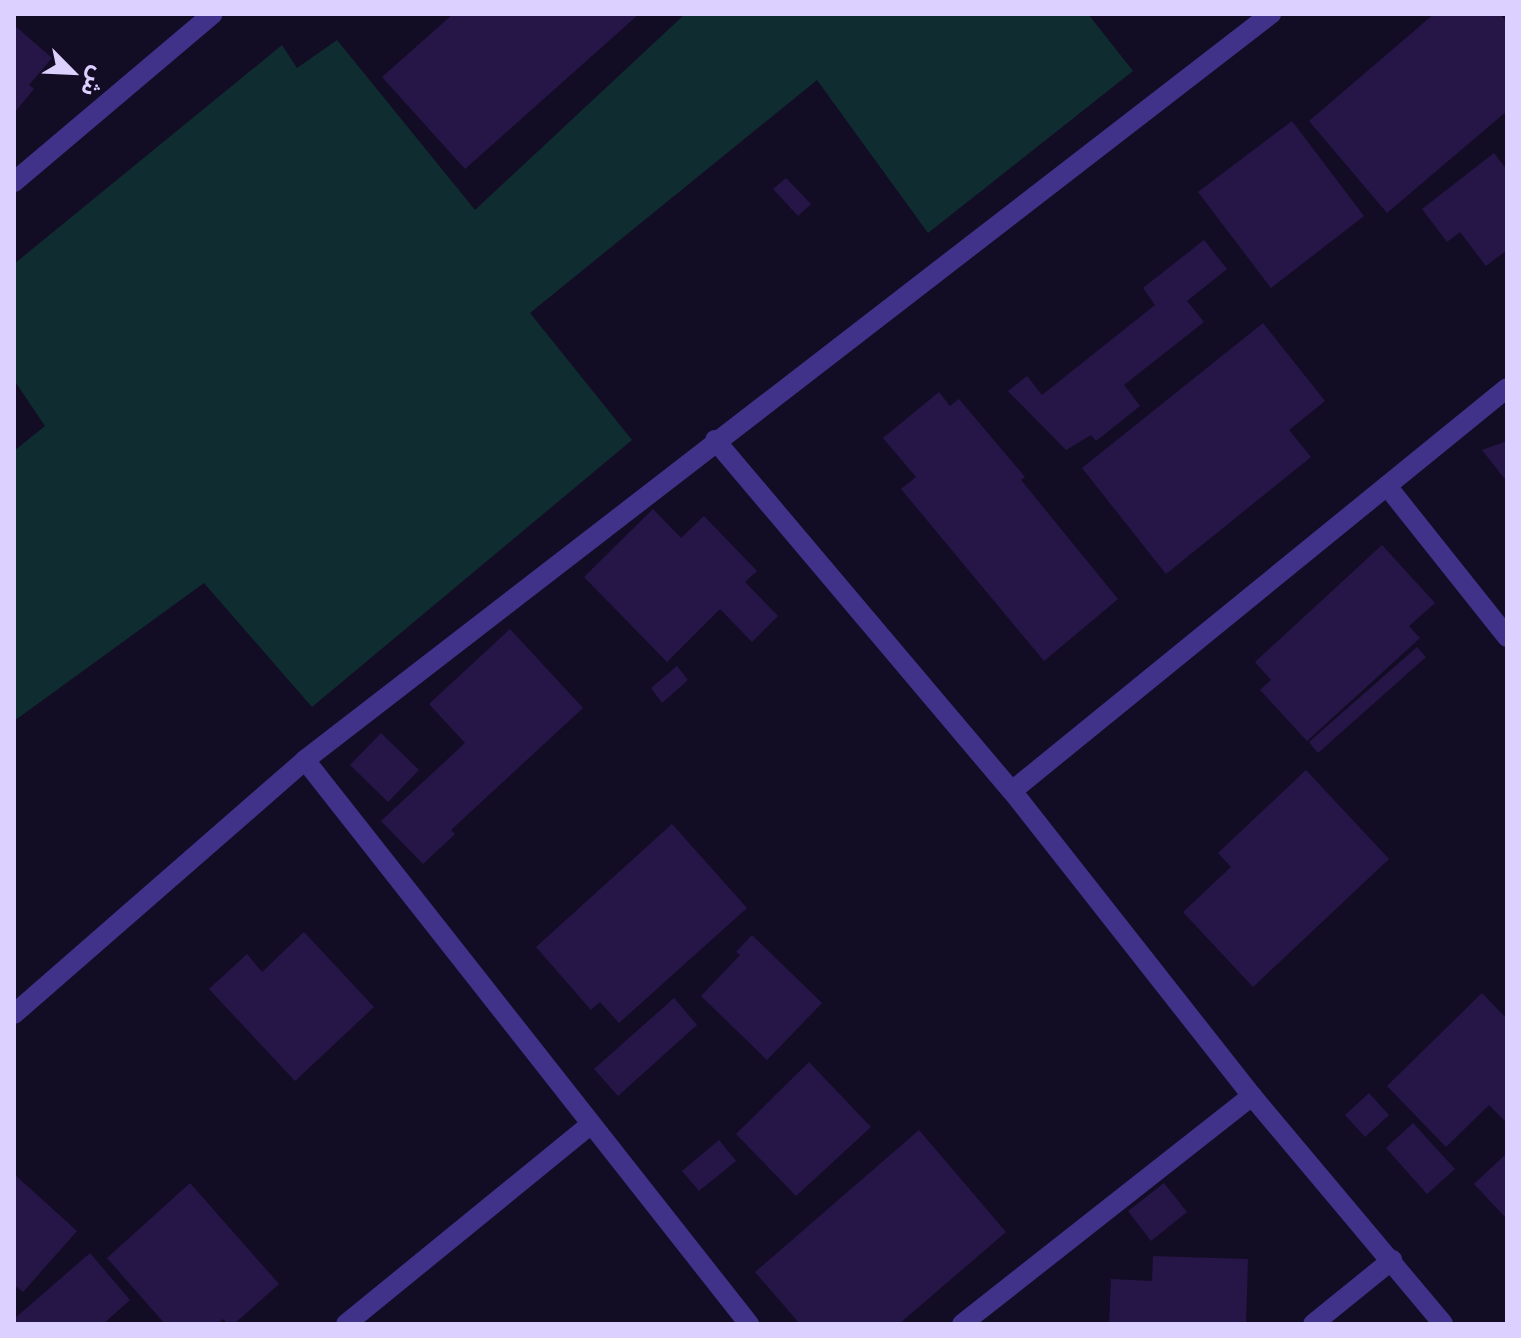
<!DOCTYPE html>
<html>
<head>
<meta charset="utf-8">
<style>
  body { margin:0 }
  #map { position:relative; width:1521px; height:1338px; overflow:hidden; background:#130c25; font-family:"Public Sans","Noto Sans Arabic",sans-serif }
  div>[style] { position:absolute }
  .green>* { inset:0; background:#0f2d30 }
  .building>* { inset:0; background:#261648 }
  .minor>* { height:20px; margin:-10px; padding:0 10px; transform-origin:10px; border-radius:10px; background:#403289 }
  span { translate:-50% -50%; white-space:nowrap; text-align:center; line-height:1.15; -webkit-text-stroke:7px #130c25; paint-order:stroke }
  .frame { position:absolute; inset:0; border:16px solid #dbd0ff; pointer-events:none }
  .north { position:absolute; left:32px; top:32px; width:80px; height:80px; -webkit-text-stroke:6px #130c25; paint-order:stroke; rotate:114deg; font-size:22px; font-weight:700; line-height:32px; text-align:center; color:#dbd0ff }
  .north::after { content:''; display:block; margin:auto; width:28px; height:36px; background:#dbd0ff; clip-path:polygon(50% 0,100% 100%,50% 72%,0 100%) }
</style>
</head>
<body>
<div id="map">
  <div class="green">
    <div style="clip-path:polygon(685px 14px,1088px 14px,1133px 71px,928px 233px,817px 80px,530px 313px,632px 440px,312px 707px,204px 583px,14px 721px,14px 451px,45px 426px,14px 380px,14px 264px,282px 45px,297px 68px,337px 40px,475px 210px)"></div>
  </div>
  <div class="building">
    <div style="clip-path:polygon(453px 14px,639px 14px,465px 169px,382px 77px)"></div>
    <div style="clip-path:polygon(1434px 14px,1500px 14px,1507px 23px,1507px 111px,1387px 213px,1309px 121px)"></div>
    <div style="clip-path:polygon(14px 25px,52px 58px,29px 85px,34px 89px,14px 113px)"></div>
    <div style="clip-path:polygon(1292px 121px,1364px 216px,1271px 288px,1198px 192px)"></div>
    <div style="clip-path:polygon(1494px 153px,1507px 170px,1507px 250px,1486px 266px,1460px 232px,1447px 242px,1422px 209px)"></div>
    <div style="clip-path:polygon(786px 178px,811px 204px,798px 216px,773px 189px)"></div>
    <div style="clip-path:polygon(1204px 240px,1227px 269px,1187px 301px,1204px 322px,1124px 385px,1140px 406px,1096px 441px,1091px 435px,1066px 450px,1008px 391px,1027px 376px,1042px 395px,1155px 305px,1143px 288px)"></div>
    <div style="clip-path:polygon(1263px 323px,1325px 401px,1289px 430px,1311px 457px,1166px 574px,1082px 468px)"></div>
    <div style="clip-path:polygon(939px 392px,950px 406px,959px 399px,1025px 477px,1021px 480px,1118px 599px,1044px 661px,901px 489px,916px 477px,883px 438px)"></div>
    <div style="clip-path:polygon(1507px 441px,1507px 482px,1482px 450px)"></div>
    <div style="clip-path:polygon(653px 509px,681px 538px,704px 516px,757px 571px,745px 582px,778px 616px,752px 642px,720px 609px,667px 662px,584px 577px)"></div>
    <div style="clip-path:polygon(1382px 545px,1435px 603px,1409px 626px,1420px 638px,1307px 741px,1260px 690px,1271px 680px,1255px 662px)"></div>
    <div style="clip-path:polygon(510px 629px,583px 708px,451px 830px,455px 834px,423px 864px,381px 821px,465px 743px,429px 704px)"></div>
    <div style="clip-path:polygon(1417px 647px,1426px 657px,1318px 753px,1309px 742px)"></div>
    <div style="clip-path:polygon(677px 666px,688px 680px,662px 703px,651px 688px)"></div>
    <div style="clip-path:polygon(381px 733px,419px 770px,388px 802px,350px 765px)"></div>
    <div style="clip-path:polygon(1306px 770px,1389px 859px,1253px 987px,1183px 912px,1231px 867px,1218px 853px)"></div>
    <div style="clip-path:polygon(672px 824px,747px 908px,619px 1023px,600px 1002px,591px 1010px,536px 947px)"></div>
    <div style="clip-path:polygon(304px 932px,374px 1007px,295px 1081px,209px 989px,247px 954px,262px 972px)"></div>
    <div style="clip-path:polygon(752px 935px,822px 1003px,767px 1060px,701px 996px,740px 955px,736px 952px)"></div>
    <div style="clip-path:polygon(1482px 993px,1507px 1019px,1507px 1123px,1489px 1105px,1446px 1147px,1387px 1086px)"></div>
    <div style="clip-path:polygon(674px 998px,697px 1025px,618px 1096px,594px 1069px)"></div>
    <div style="clip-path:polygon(809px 1062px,871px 1127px,796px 1196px,736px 1134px)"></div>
    <div style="clip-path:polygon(1369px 1093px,1389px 1115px,1365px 1137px,1345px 1115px)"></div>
    <div style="clip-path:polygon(1413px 1123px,1455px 1169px,1427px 1194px,1386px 1148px)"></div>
    <div style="clip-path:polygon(919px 1130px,1006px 1232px,899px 1324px,800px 1324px,755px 1272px)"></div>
    <div style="clip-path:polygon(719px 1140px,736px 1161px,699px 1191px,682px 1171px)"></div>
    <div style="clip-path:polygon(1507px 1153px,1507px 1219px,1474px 1184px)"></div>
    <div style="clip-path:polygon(14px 1174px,77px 1231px,23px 1292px,14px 1285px)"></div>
    <div style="clip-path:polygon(190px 1183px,279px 1284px,234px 1324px,228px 1324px,223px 1319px,217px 1324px,165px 1324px,107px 1258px)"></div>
    <div style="clip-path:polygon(1164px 1183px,1187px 1212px,1151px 1241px,1128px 1211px)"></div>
    <div style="clip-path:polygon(90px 1253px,130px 1300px,103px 1324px,14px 1324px,14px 1319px)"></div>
    <div style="clip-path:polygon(1153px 1256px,1248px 1259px,1246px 1324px,1109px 1324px,1111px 1279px,1152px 1281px)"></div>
  </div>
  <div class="minor">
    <div style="left:14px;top:182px;width:260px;rotate:-40.2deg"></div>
    <div style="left:715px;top:440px;width:460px;rotate:49.8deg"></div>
    <div style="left:1012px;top:791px;width:388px;rotate:51.8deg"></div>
    <div style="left:1252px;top:1096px;width:297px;rotate:50deg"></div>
    <div style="left:1387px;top:486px;width:193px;rotate:51.5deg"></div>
    <div style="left:305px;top:760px;width:718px;rotate:51.79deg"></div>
    <div style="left:1012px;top:791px;width:638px;rotate:-39.15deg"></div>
    <div style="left:14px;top:1014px;width:386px;rotate:-41.1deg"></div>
    <div style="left:305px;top:760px;width:1221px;rotate:-37.68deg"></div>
    <div style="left:346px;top:1324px;width:316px;rotate:-39.2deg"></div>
    <div style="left:962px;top:1324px;width:369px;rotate:-38.2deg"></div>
    <div style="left:1313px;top:1324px;width:102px;rotate:-39deg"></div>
  </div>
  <div class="frame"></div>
  <div class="north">ش</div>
</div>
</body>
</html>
